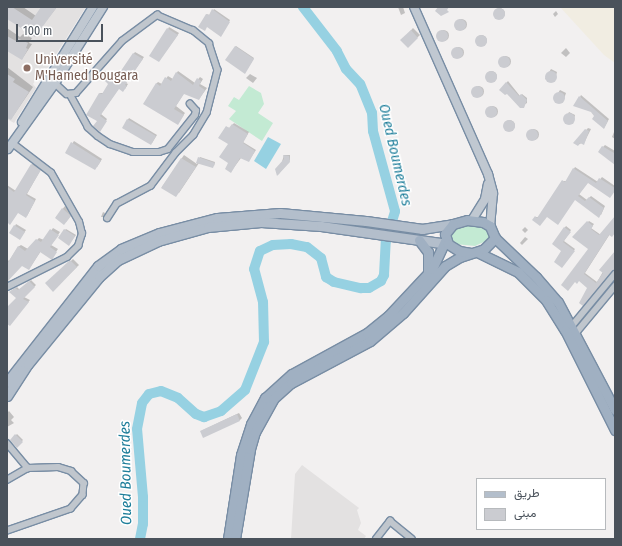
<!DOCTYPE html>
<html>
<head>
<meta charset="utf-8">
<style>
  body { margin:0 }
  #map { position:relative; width:622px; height:546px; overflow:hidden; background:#f2f0f0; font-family:"Fira Sans Condensed",Vazirmatn,sans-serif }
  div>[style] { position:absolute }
  .education>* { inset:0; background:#e3e1e1 }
  .green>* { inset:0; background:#c3ead3 }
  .sand>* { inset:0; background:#f1ede2 }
  .water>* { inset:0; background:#96d1e2 }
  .shadow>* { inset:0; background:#0003 }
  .round { border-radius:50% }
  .river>* { height:10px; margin:-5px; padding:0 5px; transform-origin:5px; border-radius:5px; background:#96d1e2 }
  .building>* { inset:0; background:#cbccd1 }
  .roads { filter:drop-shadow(1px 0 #788da4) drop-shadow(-1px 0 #788da4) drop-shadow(0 1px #788da4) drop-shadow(0 -1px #788da4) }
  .minor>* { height:5.5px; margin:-2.75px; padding:0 2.75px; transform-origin:2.75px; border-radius:2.75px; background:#c0c6cd }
  .secondary>* { height:8px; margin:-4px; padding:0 4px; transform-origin:4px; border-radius:4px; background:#c0c8d1 }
  .primary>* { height:9px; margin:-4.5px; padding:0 4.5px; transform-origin:4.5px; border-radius:4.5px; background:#b3becb }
  .trunk>* { height:9px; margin:-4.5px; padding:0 4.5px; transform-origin:4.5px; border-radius:4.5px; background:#a0b0c2 }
  .dots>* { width:11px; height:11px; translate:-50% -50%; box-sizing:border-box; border:2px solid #fff; border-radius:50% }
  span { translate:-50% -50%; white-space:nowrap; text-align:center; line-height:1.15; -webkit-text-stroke:3px #fff; paint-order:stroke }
  .education-label { font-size:14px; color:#785e54 }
  .left { translate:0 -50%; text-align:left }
  .water-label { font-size:15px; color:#1e7e9a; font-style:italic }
  .frame { position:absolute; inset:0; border:8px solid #4a525b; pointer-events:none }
  .legend { position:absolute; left:476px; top:478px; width:130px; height:52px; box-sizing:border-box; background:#fff; border:1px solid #b7babd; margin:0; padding:5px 7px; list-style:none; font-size:12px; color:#4a525b }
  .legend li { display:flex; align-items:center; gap:8px; height:20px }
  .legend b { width:20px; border:1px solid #b7babd }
  .scale { position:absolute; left:16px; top:24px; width:87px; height:18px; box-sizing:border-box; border:2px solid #4a525b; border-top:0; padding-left:5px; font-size:12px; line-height:14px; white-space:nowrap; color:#4a525b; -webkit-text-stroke:3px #fff; paint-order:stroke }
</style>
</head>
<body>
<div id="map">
  <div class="education">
    <div style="clip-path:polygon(7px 7px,86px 7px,45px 72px,39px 75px,33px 84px,36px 88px,14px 123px,7px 119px)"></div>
    <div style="clip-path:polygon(302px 465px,359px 508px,357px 510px,361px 523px,358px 530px,366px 536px,364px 539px,291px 539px,295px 474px)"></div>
  </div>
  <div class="green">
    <div style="clip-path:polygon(249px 86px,261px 93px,264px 104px,258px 113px,273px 123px,262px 141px,229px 119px,236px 111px,228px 106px,234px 97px,239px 100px)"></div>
    <div style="clip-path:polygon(470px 225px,487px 228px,490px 239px,475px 246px,455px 244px,451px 240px,453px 230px)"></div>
  </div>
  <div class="sand">
    <div style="clip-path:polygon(560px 7px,615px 7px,615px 63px,604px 55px)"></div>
  </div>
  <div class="water">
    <div style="clip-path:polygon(268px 137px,281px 144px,266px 169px,254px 161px)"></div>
  </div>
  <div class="shadow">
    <div style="clip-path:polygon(7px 7px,23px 7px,36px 16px,42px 7px,57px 7px,35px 35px,7px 17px)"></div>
    <div style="clip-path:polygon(398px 7px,403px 7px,405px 13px,401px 15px)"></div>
    <div class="round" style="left:493.5px;top:7.5px;width:11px;height:11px"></div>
    <div style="clip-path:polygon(214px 9px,230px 20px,222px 34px,206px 14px,210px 15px)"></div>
    <div style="clip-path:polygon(556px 11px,558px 14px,555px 17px,553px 14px)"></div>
    <div class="round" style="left:455.5px;top:18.5px;width:11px;height:11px"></div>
    <div style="clip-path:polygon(169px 27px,179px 33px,159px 61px,168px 29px)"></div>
    <div style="clip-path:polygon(7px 28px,20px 37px,23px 34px,32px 38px,29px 43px,32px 44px,22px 59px,7px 50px)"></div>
    <div style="clip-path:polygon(413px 28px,420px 35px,408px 46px,402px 40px)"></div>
    <div class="round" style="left:437.5px;top:29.5px;width:11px;height:11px"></div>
    <div class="round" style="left:475.5px;top:34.5px;width:11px;height:11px"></div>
    <div style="clip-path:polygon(236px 46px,254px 58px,246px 71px,235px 47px)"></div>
    <div class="round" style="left:452.5px;top:46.5px;width:11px;height:11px"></div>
    <div style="clip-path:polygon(566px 48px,570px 53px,566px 57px,561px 53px)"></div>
    <div style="clip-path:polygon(135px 52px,144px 57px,126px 83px,128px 84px,125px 89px,119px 88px,101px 114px,107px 119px,101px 129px,98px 121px,88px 114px,100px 93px,104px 93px,109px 84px,101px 76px,106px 71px,115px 80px)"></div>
    <div class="round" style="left:499.5px;top:55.5px;width:11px;height:11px"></div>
    <div style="clip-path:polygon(7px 67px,33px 87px,11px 119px,7px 117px)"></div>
    <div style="clip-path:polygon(551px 69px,557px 72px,555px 80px,551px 82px,545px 79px)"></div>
    <div class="round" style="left:485.5px;top:70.5px;width:11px;height:11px"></div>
    <div style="clip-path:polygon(178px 71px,195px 83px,200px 77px,203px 79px,200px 84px,207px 88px,199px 99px,184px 93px,176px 106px,185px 113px,179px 121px,156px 84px,158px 82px,162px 84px,168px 76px,173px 79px)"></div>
    <div style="clip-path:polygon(250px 74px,257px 78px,253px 83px,246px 78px)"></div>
    <div style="clip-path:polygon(508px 81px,520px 96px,522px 94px,527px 98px,527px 103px,520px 107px,507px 92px,500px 90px)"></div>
    <div class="round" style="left:472.5px;top:85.5px;width:11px;height:11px"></div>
    <div style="clip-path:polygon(560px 90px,566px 93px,563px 102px,554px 99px)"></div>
    <div style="clip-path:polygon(581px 95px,609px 119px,604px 128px,580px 97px)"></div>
    <div class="round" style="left:486.5px;top:105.5px;width:11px;height:11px"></div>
    <div style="clip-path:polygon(569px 112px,575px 115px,573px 124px,564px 121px)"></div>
    <div style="clip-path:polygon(129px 118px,157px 135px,152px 143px,123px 128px)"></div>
    <div class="round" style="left:503.5px;top:119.5px;width:11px;height:11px"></div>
    <div style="clip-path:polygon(234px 123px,249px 132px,243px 142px,256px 150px,250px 159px,241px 158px,232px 170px,229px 163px,230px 144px,226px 127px,230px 128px)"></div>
    <div style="clip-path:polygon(588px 128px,591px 129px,585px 141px,578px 145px,575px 143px)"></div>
    <div class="round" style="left:527.5px;top:128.5px;width:11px;height:11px"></div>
    <div style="clip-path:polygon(614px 132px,615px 132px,615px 139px,612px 137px)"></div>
    <div style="clip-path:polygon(74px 141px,102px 159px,97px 167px,66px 153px)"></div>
    <div style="clip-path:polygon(605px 145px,615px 151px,613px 159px,603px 147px)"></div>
    <div style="clip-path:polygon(184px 155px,197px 164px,200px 157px,215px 162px,214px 166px,199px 163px,179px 193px,162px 187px)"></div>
    <div style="clip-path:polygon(284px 155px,290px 155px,290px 160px,278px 175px)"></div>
    <div style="clip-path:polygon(33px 163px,41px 169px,27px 194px,36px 199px,27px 216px,18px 212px,7px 221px,7px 185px,16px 191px)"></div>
    <div style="clip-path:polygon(575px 167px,598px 182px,602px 177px,615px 186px,615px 190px,588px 182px,579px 194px,587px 200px,591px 196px,605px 206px,601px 215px,575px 198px,558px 224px,547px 216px,541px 223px,535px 217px,539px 217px,563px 181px,567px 181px)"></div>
    <div style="clip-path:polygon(65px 206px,72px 214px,66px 222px,56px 217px)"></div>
    <div style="clip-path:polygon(103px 212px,105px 213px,104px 217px,101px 217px)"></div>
    <div style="clip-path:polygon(615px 217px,615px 232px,610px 234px,585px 273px,597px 282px,615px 251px,615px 268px,583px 305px,588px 287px,579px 280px,590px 249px,573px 237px,589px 221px,594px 224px,591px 228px,601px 235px)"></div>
    <div style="clip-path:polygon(16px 224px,26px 230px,21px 237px,15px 226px)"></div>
    <div style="clip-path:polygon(566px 226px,571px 230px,564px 241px,575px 249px,563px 265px,563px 251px,553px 244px)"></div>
    <div style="clip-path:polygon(525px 227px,528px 230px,525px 233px,522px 230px)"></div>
    <div style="clip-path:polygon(53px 228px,60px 232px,51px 245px,58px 249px,53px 256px,41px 251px,29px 269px,22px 264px,7px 277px,7px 259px,9px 261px,18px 247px,21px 245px,28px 249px,39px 238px,44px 240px)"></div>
    <div style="clip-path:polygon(66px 229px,76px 235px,70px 243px,65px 230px)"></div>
    <div style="clip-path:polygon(525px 237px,528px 239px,522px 245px,520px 243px)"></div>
    <div style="clip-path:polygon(73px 259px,79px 265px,53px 290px,47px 283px)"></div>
    <div style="clip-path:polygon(31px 280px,36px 285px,24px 297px,30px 300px,10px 324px,7px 322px,7px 313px,17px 298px,11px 291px,17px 287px,20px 290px)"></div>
    <div style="clip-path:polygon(9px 411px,14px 417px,11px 420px,14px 423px,7px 427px,7px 413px)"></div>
    <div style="clip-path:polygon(239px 413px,242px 418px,240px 420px,201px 431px)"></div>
    <div style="clip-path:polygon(17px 434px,23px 440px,17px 446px,11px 440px)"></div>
    <div style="clip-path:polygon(397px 538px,408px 539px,396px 539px)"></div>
  </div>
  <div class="river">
    <div style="left:140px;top:539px;width:15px;rotate:-79deg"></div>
    <div style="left:143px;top:524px;width:27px;rotate:-90deg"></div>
    <div style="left:143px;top:497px;width:68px;rotate:-95deg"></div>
    <div style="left:137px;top:429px;width:26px;rotate:-79deg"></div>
    <div style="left:142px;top:403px;width:11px;rotate:-52deg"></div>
    <div style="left:149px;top:394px;width:12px;rotate:-14deg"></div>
    <div style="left:161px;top:391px;width:18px;rotate:22deg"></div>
    <div style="left:178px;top:398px;width:24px;rotate:42deg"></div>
    <div style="left:196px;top:414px;width:9px;rotate:21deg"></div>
    <div style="left:204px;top:417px;width:18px;rotate:-19deg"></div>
    <div style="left:221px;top:411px;width:32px;rotate:-41deg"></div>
    <div style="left:245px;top:390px;width:52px;rotate:-68.4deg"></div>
    <div style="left:264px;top:342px;width:40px;rotate:-91.4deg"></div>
    <div style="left:263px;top:302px;width:34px;rotate:-105deg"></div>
    <div style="left:254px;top:269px;width:19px;rotate:-72deg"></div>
    <div style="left:260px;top:251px;width:14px;rotate:-25deg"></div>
    <div style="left:273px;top:245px;width:18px;rotate:-3deg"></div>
    <div style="left:291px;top:244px;width:16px;rotate:11deg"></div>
    <div style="left:307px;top:247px;width:18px;rotate:38deg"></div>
    <div style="left:321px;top:258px;width:20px;rotate:75deg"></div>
    <div style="left:326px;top:277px;width:9px;rotate:32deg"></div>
    <div style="left:334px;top:282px;width:28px;rotate:13deg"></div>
    <div style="left:361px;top:288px;width:8px"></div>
    <div style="left:369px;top:288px;width:14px;rotate:-30deg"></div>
    <div style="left:381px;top:281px;width:7px;rotate:-63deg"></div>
    <div style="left:384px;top:275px;width:34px;rotate:-87deg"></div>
    <div style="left:386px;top:241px;width:31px;rotate:-73deg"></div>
    <div style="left:395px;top:211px;width:83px;rotate:-105.4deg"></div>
    <div style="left:373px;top:131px;width:18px;rotate:-93deg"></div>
    <div style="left:372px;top:113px;width:31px;rotate:-112deg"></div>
    <div style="left:360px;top:84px;width:21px;rotate:-133deg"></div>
    <div style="left:346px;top:69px;width:20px;rotate:-117deg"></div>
    <div style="left:337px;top:51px;width:56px;rotate:-127.7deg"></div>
  </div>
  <div class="building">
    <div style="clip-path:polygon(7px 7px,12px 7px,32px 20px,41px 7px,57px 7px,35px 37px,7px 19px)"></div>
    <div style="clip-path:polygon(438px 7px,449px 7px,447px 10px,449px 12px,441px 16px,435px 11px)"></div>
    <div class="round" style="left:493px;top:8px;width:12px;height:12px"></div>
    <div style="clip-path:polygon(212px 9px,230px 22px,221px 37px,207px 27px,205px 31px,198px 27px,206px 14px,209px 15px)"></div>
    <div class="round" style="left:454px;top:19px;width:12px;height:12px"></div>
    <div style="clip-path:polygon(167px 28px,178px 35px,159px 62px,149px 56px)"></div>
    <div style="clip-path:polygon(411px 30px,418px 38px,408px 48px,400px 40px)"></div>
    <div class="round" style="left:436px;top:30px;width:12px;height:12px"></div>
    <div class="round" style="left:475px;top:35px;width:12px;height:12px"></div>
    <div style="clip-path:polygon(7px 36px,16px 41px,17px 38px,28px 43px,26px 48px,28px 49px,22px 60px,7px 51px)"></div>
    <div style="clip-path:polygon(235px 46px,254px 59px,245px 74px,225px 60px)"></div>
    <div class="round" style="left:451px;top:47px;width:12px;height:12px"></div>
    <div style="clip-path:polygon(133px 53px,143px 59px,125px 85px,127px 86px,123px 92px,119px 89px,100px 116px,107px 121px,100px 132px,93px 126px,97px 121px,86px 115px,99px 93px,102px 94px,108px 84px,100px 76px,104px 72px,114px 81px)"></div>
    <div class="round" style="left:498px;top:56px;width:12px;height:12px"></div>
    <div class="round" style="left:485px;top:71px;width:12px;height:12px"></div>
    <div class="round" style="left:545px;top:71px;width:12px;height:12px"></div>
    <div style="clip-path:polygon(176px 72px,193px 85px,197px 78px,201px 81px,199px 86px,205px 90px,199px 100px,184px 94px,174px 109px,184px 115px,178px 125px,143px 104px,156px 83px,160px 86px,165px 77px,171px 81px)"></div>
    <div style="clip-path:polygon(7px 74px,15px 79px,13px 82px,29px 92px,11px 120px,7px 118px)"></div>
    <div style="clip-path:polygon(506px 82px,519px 96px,521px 94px,527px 100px,524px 108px,520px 108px,507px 94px,505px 95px,499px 90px)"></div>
    <div class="round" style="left:471px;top:86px;width:12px;height:12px"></div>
    <div class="round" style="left:553px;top:92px;width:12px;height:12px"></div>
    <div style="clip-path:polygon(579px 96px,608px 121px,604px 129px,592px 119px,594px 116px,591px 112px,573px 106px)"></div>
    <div class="round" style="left:485px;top:106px;width:12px;height:12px"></div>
    <div class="round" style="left:563px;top:113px;width:12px;height:12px"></div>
    <div style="clip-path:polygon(127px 119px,156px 136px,151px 145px,122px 128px)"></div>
    <div class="round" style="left:503px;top:120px;width:12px;height:12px"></div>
    <div style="clip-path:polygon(232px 124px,248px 134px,243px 143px,255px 151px,249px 162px,240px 158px,231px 173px,225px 169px,228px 163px,219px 157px,228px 144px,218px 138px,226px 126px,229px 128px)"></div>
    <div style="clip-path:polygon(585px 129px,589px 131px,584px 145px,580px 143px,578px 146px,573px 143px)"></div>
    <div class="round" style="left:526px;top:129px;width:12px;height:12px"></div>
    <div style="clip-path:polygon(71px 142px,101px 161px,95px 170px,65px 153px)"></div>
    <div style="clip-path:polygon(602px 146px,614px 153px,615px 165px,598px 152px)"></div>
    <div style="clip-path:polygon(283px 155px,289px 156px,290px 162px,277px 176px,275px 169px,284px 159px)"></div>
    <div style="clip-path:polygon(198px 157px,215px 163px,213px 168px,196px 163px)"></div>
    <div style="clip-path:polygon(181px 158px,196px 167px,176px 197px,161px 188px)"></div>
    <div style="clip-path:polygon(31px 164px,41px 170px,26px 195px,35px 201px,26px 218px,18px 213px,10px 225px,7px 222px,7px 187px,14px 192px)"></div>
    <div style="clip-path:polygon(573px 168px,596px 183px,599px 178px,615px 188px,615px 191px,610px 198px,588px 183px,578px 196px,585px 201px,589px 197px,604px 208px,599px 218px,575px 200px,558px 225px,547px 217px,540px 226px,532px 220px,535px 216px,537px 218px,562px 180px,565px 182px)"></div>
    <div style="clip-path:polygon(62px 208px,71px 216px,64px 225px,55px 218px)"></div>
    <div style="clip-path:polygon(615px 216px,615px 233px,612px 237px,609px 235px,584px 274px,596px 283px,603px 273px,599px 270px,615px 251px,615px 270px,583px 306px,579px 303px,587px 288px,579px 281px,577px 284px,575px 282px,568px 291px,561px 285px,588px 249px,572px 237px,587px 221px,593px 226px,591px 229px,599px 235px)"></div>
    <div style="clip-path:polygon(14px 225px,25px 232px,20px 240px,9px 233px)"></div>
    <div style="clip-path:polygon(564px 227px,571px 232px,563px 242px,575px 251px,562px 268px,554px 262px,561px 251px,552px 244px)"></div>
    <div style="clip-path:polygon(50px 229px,59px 235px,50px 247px,57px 252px,52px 260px,40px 252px,29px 270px,22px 266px,7px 282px,7px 264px,18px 246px,25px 251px,36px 239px,41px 242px)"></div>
    <div style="clip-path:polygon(64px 229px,75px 236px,69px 246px,58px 238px)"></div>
    <div style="clip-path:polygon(70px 260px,77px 267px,53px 292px,45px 283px)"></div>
    <div style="clip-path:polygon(29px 281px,35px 287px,23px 299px,29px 302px,10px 326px,7px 324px,7px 307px,16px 298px,9px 292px,15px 288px,18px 290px)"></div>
    <div style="clip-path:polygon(237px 414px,240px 421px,203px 438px,200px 431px)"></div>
    <div style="clip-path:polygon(15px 434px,23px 442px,17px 448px,10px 440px)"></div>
  </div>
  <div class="roads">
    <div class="minor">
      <div style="left:55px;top:83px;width:16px;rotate:43deg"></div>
      <div style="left:67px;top:94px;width:9px;rotate:-6deg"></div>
      <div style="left:76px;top:93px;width:69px;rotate:-48.5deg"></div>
      <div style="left:122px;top:41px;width:44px;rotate:-36.6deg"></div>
      <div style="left:157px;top:15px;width:39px;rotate:23deg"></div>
      <div style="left:193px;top:30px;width:21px;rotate:39deg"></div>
      <div style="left:209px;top:43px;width:28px;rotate:72deg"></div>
      <div style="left:218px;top:70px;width:44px;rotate:104.3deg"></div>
      <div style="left:207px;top:113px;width:26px;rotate:121deg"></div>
      <div style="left:194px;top:135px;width:25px;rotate:135deg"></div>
      <div style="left:176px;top:153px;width:41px;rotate:127.1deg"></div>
      <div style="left:151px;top:186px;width:38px;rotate:152deg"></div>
      <div style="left:117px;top:204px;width:17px;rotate:123deg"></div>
      <div style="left:70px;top:94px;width:38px;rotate:61deg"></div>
      <div style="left:88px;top:127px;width:13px;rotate:42deg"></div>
      <div style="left:98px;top:136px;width:14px;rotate:34deg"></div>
      <div style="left:110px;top:144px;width:24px;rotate:19deg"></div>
      <div style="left:133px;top:152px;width:26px"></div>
      <div style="left:159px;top:152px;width:9px;rotate:-18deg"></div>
      <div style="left:168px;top:149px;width:43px;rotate:-51.5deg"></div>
      <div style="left:195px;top:115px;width:4px;rotate:-76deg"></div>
      <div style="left:196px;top:111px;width:9px;rotate:-131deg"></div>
      <div style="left:7px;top:287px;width:67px;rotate:-26.6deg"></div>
      <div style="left:67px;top:257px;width:16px;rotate:-45deg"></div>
      <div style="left:78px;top:246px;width:13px;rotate:-72deg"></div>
      <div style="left:82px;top:234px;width:12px;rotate:-104deg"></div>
      <div style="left:79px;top:222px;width:56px;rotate:-119.7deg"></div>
      <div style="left:51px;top:173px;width:48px;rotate:-142.7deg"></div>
      <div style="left:572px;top:326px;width:67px;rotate:-50.4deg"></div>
      <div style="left:576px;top:333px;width:61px;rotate:-50.3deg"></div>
      <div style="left:7px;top:443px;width:33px;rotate:50deg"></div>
      <div style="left:7px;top:480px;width:24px;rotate:-30deg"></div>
      <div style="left:28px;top:468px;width:30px;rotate:-2deg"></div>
      <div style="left:58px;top:467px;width:14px;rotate:17deg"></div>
      <div style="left:71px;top:471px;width:18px;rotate:43deg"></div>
      <div style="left:84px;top:483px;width:12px;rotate:95deg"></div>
      <div style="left:83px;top:495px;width:18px;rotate:131deg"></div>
      <div style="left:71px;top:509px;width:68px;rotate:161deg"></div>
      <div style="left:376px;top:539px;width:23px;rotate:-52deg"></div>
      <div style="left:390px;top:521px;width:28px;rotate:39deg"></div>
    </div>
    <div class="secondary">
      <div style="left:414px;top:7px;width:183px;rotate:66.1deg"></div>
      <div style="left:488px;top:174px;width:20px;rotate:75deg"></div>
      <div style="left:493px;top:193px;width:33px;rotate:95deg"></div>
      <div style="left:22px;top:122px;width:135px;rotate:-58.3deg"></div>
      <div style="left:8px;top:149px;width:81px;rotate:-54.5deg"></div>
      <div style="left:55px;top:83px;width:90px;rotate:-57.7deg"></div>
      <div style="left:472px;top:220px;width:25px;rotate:-58deg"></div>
      <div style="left:485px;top:199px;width:15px;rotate:-79deg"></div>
    </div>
    <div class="primary">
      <div style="left:7px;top:382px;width:147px;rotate:-51.9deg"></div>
      <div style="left:98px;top:266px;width:29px;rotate:-36deg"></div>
      <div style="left:121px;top:249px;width:41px;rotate:-22.8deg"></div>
      <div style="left:159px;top:233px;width:60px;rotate:-14.5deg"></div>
      <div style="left:217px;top:218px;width:63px;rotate:-4.5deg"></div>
      <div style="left:280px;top:213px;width:86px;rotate:5.3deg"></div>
      <div style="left:366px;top:221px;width:57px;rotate:8.1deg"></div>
      <div style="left:422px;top:229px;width:31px;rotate:-9deg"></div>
      <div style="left:7px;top:396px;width:38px;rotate:-57deg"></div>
      <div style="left:28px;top:364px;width:112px;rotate:-50.8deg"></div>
      <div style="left:99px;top:277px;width:25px;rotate:-42deg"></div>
      <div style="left:118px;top:260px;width:44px;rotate:-25.4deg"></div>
      <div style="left:158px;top:241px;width:52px;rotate:-15.6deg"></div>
      <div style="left:208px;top:227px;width:53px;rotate:-5.4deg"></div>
      <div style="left:261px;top:222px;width:60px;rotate:3.8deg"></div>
      <div style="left:321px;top:226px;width:128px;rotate:8.1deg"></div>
    </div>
    <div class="trunk">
      <div style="left:495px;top:238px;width:57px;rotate:43.6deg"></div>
      <div style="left:536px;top:277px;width:33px;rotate:49deg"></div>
      <div style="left:558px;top:302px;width:122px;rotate:62.2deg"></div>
      <div style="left:419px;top:240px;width:15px;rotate:53deg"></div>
      <div style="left:428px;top:252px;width:19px;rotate:90deg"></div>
      <div style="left:477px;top:252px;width:46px;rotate:26deg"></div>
      <div style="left:518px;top:272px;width:40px;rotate:45deg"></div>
      <div style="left:546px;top:300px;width:36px;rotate:58deg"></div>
      <div style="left:565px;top:330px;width:112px;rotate:63.4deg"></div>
      <div style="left:228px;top:539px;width:85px;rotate:-81.2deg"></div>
      <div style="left:241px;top:455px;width:33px;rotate:-72deg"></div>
      <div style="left:251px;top:424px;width:30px;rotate:-62deg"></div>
      <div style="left:265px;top:398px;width:36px;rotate:-42deg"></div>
      <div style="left:292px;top:374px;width:85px;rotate:-28.7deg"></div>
      <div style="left:367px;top:333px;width:27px;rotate:-39deg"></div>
      <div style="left:388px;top:316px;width:64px;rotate:-46.9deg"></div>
      <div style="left:432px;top:269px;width:33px;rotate:-65deg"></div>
      <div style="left:235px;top:539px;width:91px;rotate:-80.5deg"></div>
      <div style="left:250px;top:449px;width:18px;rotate:-74deg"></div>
      <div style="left:255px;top:432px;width:38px;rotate:-61deg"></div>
      <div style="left:273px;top:399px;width:24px;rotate:-42deg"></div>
      <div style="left:291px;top:383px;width:89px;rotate:-28deg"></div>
      <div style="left:370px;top:341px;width:43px;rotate:-40.3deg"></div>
      <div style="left:403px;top:313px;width:63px;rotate:-48.2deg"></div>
      <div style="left:445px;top:266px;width:17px;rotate:-31deg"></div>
      <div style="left:460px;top:257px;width:25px;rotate:-18deg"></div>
      <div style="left:484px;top:249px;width:16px;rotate:-45deg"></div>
      <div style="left:495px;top:238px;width:13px;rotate:-113deg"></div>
      <div style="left:490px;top:226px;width:8px;rotate:-150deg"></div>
      <div style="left:483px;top:222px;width:16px;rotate:-173deg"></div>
      <div style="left:467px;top:220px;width:15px;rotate:164deg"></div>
      <div style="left:453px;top:224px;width:13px;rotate:129deg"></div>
      <div style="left:445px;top:234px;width:10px;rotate:73deg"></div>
      <div style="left:448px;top:244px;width:13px;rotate:32deg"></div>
      <div style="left:459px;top:251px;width:12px;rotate:9deg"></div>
    </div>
  </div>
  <div class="dots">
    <div style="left:27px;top:68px;background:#8d6e63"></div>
  </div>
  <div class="education-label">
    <span class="left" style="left:35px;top:68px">Université<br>M'Hamed Bougara</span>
  </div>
  <div class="water-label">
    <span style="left:395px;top:155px;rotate:77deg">Oued Boumerdes</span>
    <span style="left:126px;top:473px;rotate:-91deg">Oued Boumerdes</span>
  </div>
  <div class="frame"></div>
  <ul class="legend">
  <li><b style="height:5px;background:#b3becb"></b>طريق</li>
  <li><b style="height:11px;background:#cbccd1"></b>مبنى</li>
  </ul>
  <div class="scale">100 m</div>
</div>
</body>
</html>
